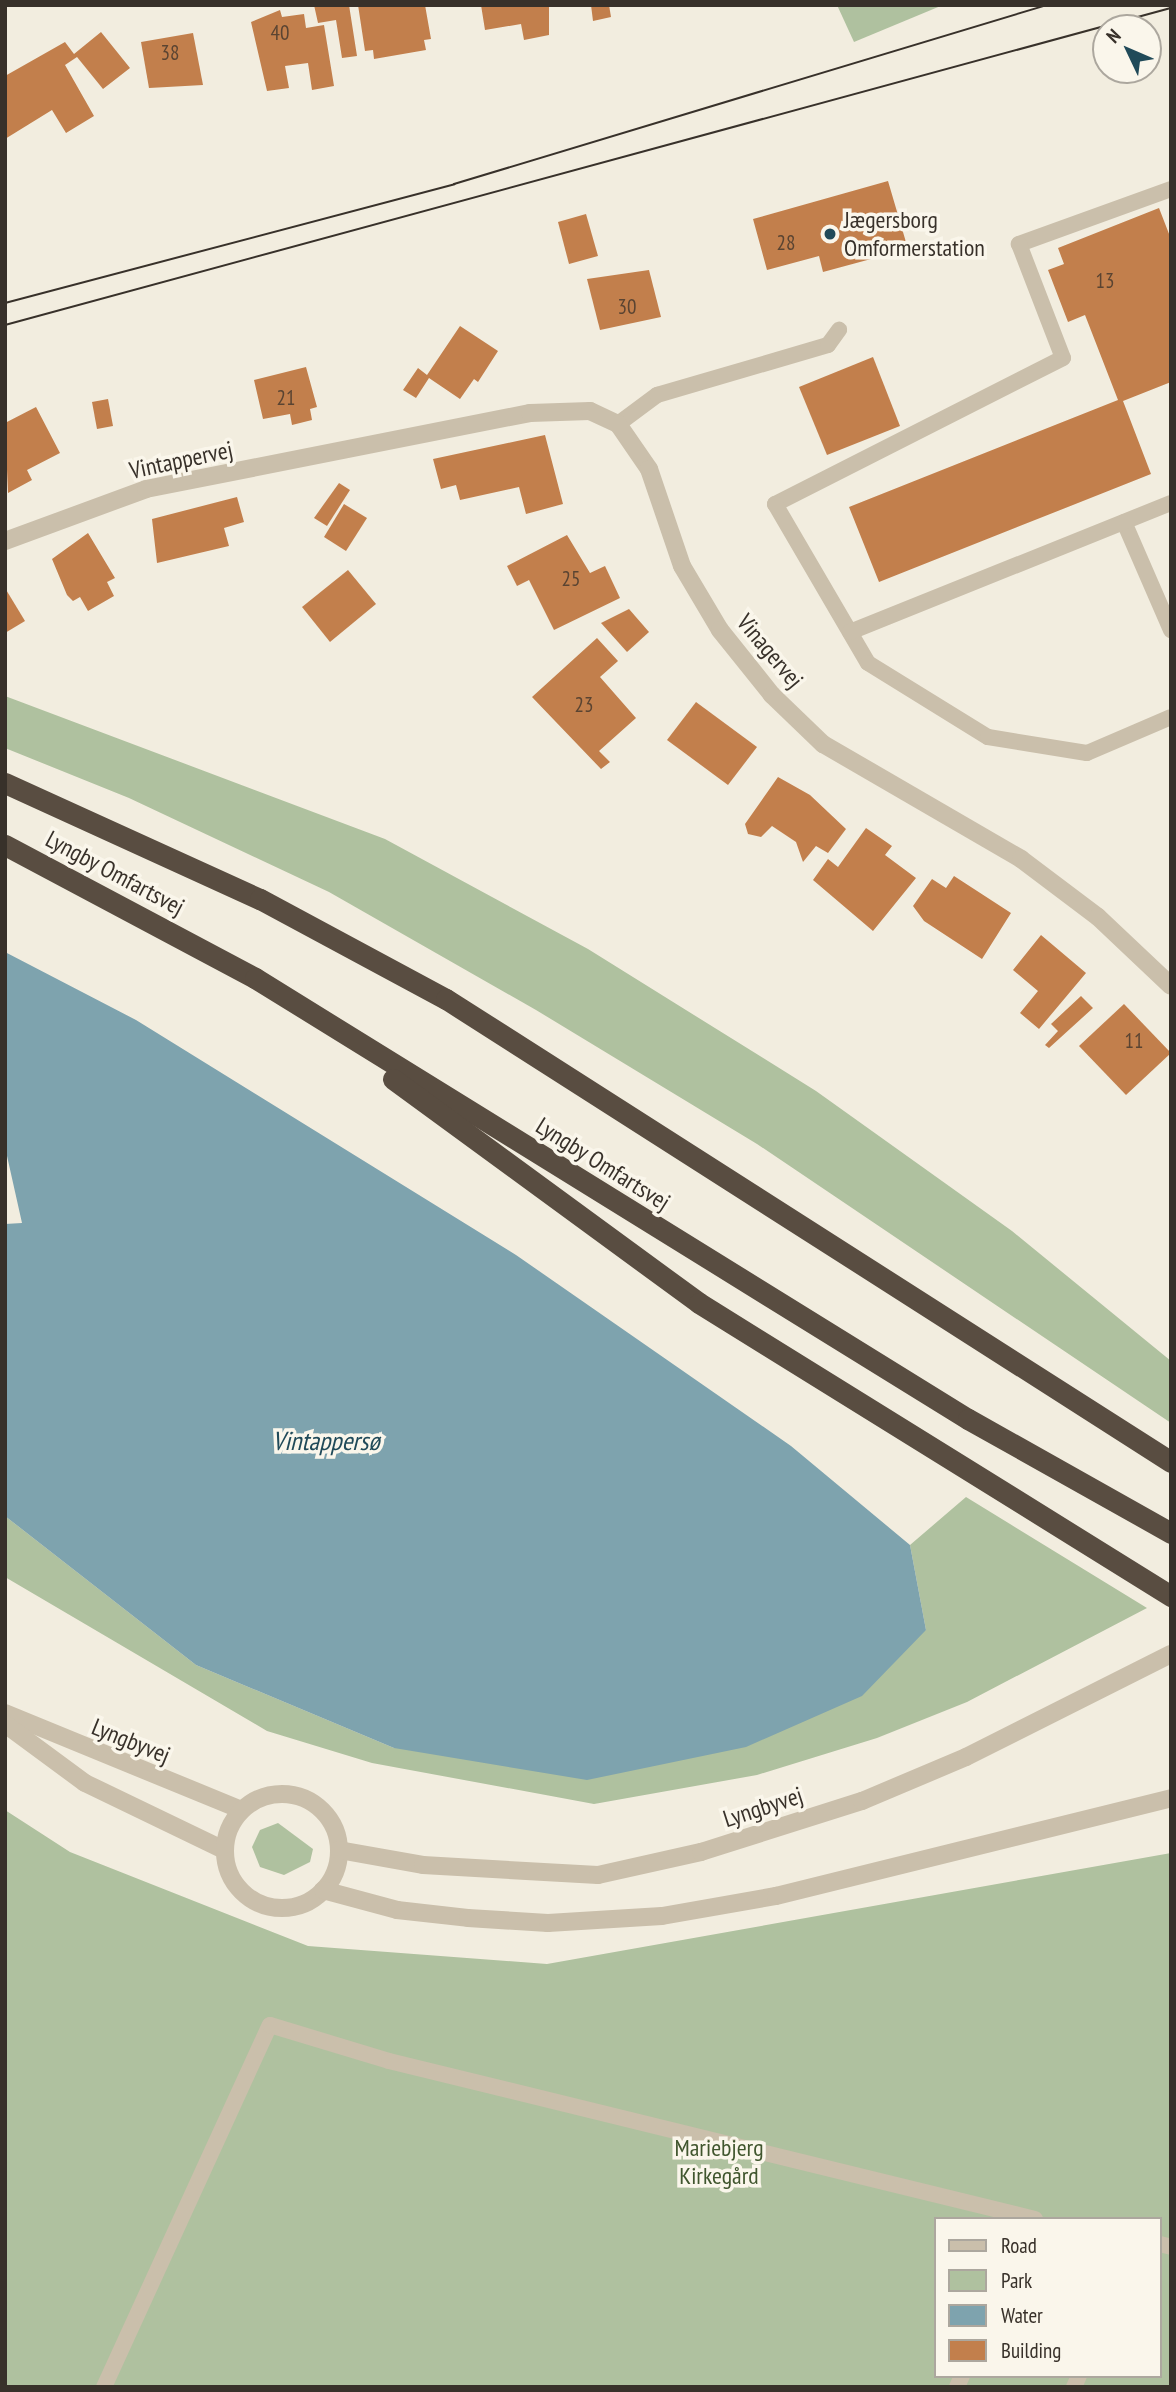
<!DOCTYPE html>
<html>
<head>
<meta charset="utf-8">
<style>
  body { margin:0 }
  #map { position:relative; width:1176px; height:2392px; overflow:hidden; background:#f2eddf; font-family:"PT Sans Narrow",sans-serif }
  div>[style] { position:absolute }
  .green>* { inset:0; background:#afc19f }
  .water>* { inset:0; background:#7ea3ae }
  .building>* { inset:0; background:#c27f4c }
  .service>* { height:16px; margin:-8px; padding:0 8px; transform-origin:8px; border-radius:8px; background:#cabfab }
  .minor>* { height:18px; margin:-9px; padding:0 9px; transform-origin:9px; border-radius:9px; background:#cabfab }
  .tertiary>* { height:18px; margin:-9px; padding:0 9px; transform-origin:9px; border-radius:9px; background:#cabfab }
  .tertiary>.ring { margin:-9px; padding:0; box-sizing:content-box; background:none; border:18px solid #cabfab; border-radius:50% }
  .motorway>* { height:21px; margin:-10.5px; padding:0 10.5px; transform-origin:10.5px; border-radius:10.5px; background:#594d41 }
  .tram>* { height:2px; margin:-1px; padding:0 1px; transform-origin:1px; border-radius:1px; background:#38312a }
  .dots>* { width:19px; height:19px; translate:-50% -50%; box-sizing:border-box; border:4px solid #faf6eb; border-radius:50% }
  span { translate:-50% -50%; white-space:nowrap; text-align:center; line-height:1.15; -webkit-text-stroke:7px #faf6eb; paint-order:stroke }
  .number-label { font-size:21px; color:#5a4432 }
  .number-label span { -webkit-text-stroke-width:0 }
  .poi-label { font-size:24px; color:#38312a }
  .left { translate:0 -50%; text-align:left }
  .street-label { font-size:24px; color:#38312a }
  .park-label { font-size:24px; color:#40562e }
  .water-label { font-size:26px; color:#204a59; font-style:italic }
  .frame { position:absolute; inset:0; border:7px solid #38312a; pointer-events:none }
  .legend { position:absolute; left:934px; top:2217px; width:228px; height:161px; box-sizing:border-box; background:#faf6eb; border:2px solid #aca79e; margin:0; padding:9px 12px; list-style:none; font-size:21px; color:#38312a }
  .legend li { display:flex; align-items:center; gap:14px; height:35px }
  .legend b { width:35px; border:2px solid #aca79e }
  .north { position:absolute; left:1092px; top:14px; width:70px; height:70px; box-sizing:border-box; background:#faf6eb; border:2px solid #aca79e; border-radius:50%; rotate:314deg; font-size:19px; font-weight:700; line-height:28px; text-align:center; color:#38312a }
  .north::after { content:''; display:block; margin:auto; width:24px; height:32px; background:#204a59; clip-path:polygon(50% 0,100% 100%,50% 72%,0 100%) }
</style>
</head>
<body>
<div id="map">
  <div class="green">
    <div style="clip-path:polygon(837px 5px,943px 5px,854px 42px)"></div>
    <div style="clip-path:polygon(5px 696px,385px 839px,588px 949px,816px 1091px,1012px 1231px,1171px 1361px,1171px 1423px,757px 1144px,536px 1010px,329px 892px,129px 798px,5px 748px)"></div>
    <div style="clip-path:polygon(966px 1497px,1147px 1608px,967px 1702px,877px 1738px,757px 1775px,594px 1804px,372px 1763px,267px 1731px,5px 1577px,5px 1516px,196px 1665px,394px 1748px,926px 1630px,910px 1545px)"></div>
    <div style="clip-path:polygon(evenodd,5px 1810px,70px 1852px,308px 1946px,547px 1964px,1171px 1853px,1171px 2387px,5px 2387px,5px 1810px,936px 2219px,1160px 2219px,1160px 2376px,936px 2376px,936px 2219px)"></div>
    <div style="clip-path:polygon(278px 1823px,313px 1849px,310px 1862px,284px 1875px,260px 1867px,252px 1847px,260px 1830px)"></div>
  </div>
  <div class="water">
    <div style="clip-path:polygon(5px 952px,136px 1020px,516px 1255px,791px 1446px,910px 1545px,926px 1630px,862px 1696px,746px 1747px,587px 1780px,394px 1748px,196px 1665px,5px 1516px,5px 1224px,22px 1223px,5px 1147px)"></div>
  </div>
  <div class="building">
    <div style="clip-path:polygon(314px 5px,349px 5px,357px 56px,342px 58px,336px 20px,318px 23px)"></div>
    <div style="clip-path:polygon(358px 5px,425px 5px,431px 39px,424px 40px,426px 50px,374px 59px,373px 50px,365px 51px)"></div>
    <div style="clip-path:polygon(481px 5px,549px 5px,549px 35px,524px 40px,521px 24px,485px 30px)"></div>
    <div style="clip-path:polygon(591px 5px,609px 5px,611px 17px,593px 21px)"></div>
    <div style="clip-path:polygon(280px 10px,282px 17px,304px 14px,306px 28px,324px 25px,334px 86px,312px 90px,308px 63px,285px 66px,289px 88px,267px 91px,251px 22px)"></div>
    <div style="clip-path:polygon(101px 32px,130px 68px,103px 89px,77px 57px,65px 65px,94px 116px,66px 133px,52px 110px,5px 139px,5px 76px,65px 42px,74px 54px)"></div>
    <div style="clip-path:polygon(193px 33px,203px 85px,149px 88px,141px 42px)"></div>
    <div style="clip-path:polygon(888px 181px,908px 249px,823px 272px,819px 256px,767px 270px,753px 219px)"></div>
    <div style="clip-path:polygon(1159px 208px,1171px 239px,1171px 382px,1123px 401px,1151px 474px,879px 582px,849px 507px,1118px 400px,1085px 315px,1068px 322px,1048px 270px,1064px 264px,1058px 248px)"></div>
    <div style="clip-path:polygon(586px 214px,598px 256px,569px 264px,558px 222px)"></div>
    <div style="clip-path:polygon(649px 270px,661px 317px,600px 330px,587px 279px)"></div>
    <div style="clip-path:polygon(460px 326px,498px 351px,478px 382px,474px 379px,460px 399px,429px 378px,416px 398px,403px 390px,418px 368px,427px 375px)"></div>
    <div style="clip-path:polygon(873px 357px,900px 426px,827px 455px,799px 387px)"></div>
    <div style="clip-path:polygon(306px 367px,317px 407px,310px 409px,312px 420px,292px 425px,290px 414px,263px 419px,254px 380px)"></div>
    <div style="clip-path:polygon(108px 399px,113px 426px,97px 429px,92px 402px)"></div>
    <div style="clip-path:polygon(36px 407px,60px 453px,27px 470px,32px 480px,8px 493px,5px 423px)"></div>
    <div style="clip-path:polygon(545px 435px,563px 504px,526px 514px,519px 487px,460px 500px,456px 485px,441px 489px,433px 459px)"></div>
    <div style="clip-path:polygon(339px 483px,350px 490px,327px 526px,314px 518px)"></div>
    <div style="clip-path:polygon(237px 497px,244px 522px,224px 528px,229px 546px,157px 563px,152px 519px)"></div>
    <div style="clip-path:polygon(344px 504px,367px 518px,346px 551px,324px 537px)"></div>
    <div style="clip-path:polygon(88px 533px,115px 578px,107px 582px,114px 596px,88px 611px,80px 597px,73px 601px,67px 595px,52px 559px)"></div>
    <div style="clip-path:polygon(567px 535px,590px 573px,605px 566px,620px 598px,554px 630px,529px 580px,517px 586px,507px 566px)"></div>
    <div style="clip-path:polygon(348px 570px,376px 604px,330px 642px,302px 607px)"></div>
    <div style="clip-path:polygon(5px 588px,25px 621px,5px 633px)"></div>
    <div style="clip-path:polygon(629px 609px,649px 632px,627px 652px,601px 623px)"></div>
    <div style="clip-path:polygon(597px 638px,618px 661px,600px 677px,636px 718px,599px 751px,610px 762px,601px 769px,532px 697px)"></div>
    <div style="clip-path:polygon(696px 702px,757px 747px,728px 785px,667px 740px)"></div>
    <div style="clip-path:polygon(778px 777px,810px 795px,846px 829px,828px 853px,816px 846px,803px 862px,796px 842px,772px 826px,761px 837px,748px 834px,745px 824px)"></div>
    <div style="clip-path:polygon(866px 828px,892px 846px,885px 855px,916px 878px,873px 931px,813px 880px,828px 859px,838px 867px)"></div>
    <div style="clip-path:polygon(954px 876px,1011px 913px,982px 959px,924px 921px,913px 906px,932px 879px,946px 888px)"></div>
    <div style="clip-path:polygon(1041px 935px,1086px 973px,1039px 1029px,1020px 1013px,1038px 991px,1013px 970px)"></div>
    <div style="clip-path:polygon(1081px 996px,1093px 1008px,1049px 1048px,1045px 1045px,1058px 1031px,1051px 1024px)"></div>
    <div style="clip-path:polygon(1124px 1004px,1171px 1053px,1126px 1095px,1079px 1046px)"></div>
  </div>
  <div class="service">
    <div style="left:1171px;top:189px;width:162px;rotate:160.1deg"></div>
    <div style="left:1019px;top:244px;width:122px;rotate:68.9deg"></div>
    <div style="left:1063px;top:358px;width:323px;rotate:153.1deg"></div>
    <div style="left:775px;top:504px;width:184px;rotate:59.7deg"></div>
    <div style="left:868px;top:663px;width:141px;rotate:31.7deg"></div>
    <div style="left:988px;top:737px;width:100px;rotate:9.2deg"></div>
    <div style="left:1087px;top:753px;width:91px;rotate:-23.2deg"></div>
    <div style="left:618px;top:424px;width:49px;rotate:-36.6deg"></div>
    <div style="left:657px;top:395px;width:178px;rotate:-16.3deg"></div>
    <div style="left:828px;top:345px;width:19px;rotate:-54deg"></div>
    <div style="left:1124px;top:522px;width:118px;rotate:66.5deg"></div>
    <div style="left:850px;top:632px;width:346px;rotate:-21.9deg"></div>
    <div style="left:1160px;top:2244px;width:11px;rotate:15deg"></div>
    <div style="left:104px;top:2387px;width:398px;rotate:-65.4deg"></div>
    <div style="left:270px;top:2025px;width:124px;rotate:16.8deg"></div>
    <div style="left:389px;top:2061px;width:665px;rotate:13.74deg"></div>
    <div style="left:957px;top:2387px;width:12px;rotate:-66deg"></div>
    <div style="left:1074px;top:2387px;width:12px;rotate:-66deg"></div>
  </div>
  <div class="minor">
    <div style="left:5px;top:541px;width:150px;rotate:-20.2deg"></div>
    <div style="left:146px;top:489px;width:391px;rotate:-11.2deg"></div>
    <div style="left:530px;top:413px;width:60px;rotate:-1.9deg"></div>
    <div style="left:590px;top:411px;width:31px;rotate:25deg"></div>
    <div style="left:618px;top:424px;width:55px;rotate:55.4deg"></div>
    <div style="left:649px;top:469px;width:102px;rotate:71.2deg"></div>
    <div style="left:682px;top:566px;width:74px;rotate:59.3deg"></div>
    <div style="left:720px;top:630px;width:83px;rotate:51.3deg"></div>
    <div style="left:772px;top:695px;width:71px;rotate:43.9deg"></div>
    <div style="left:823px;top:744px;width:229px;rotate:30.1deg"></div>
    <div style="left:1021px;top:859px;width:96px;rotate:37deg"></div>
    <div style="left:1098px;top:917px;width:100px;rotate:43.4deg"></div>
  </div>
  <div class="tertiary">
    <div style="left:5px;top:1713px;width:255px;rotate:22.3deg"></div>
    <div style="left:5px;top:1724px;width:99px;rotate:36.4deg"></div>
    <div style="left:85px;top:1783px;width:154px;rotate:25.7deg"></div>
    <div class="ring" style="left:225px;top:1794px;width:96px;height:96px"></div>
    <div style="left:339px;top:1850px;width:85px;rotate:10.1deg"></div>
    <div style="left:423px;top:1865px;width:175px;rotate:3.3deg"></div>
    <div style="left:598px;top:1875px;width:106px;rotate:-12.6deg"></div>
    <div style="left:701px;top:1852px;width:169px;rotate:-17.6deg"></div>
    <div style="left:862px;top:1801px;width:113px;rotate:-22.9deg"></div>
    <div style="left:966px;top:1757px;width:229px;rotate:-26.7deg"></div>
    <div style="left:323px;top:1890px;width:77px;rotate:15.1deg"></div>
    <div style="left:397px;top:1910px;width:71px;rotate:6.4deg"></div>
    <div style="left:468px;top:1918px;width:80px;rotate:3.6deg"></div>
    <div style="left:548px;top:1923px;width:114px;rotate:-3.5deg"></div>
    <div style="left:662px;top:1916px;width:116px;rotate:-10deg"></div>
    <div style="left:776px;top:1896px;width:407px;rotate:-13.9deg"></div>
  </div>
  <div class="motorway">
    <div style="left:5px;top:783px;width:280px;rotate:24.5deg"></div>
    <div style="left:260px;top:899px;width:211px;rotate:28.3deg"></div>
    <div style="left:446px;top:999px;width:860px;rotate:32.56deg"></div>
    <div style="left:5px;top:845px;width:283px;rotate:28deg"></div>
    <div style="left:255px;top:978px;width:838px;rotate:31.74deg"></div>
    <div style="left:968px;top:1419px;width:233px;rotate:29.3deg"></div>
    <div style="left:393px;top:1079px;width:379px;rotate:36.2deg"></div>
    <div style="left:699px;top:1303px;width:556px;rotate:31.83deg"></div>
  </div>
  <div class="tram">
    <div style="left:5px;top:303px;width:465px;rotate:-14.8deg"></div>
    <div style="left:454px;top:184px;width:619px;rotate:-16.8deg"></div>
    <div style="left:5px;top:325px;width:1208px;rotate:-15.21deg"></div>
  </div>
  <div class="dots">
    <div style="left:830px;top:234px;background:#204a59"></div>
  </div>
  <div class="number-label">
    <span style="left:280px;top:33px">40</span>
    <span style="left:170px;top:53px">38</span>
    <span style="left:786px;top:243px">28</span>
    <span style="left:1105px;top:281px">13</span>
    <span style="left:627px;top:307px">30</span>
    <span style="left:286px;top:398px">21</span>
    <span style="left:571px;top:579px">25</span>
    <span style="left:584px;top:705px">23</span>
    <span style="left:1134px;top:1041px">11</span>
  </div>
  <div class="poi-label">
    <span class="left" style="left:844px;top:234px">Jægersborg<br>Omformerstation</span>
  </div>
  <div class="street-label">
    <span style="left:181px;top:460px;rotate:-12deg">Vintappervej</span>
    <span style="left:770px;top:651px;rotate:50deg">Vinagervej</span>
    <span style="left:115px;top:873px;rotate:28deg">Lyngby Omfartsvej</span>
    <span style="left:603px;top:1164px;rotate:32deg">Lyngby Omfartsvej</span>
    <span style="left:131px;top:1741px;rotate:22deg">Lyngbyvej</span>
    <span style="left:763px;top:1807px;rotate:-18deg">Lyngbyvej</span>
  </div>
  <div class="park-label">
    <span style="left:719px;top:2162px">Mariebjerg<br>Kirkegård</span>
  </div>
  <div class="water-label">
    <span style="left:326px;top:1441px">Vintappersø</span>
  </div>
  <div class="frame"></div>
  <ul class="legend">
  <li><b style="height:9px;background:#cabfab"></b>Road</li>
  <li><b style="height:19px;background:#afc19f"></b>Park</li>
  <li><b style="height:19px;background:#7ea3ae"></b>Water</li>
  <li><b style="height:19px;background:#c27f4c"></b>Building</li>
  </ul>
  <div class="north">N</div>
</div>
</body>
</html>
